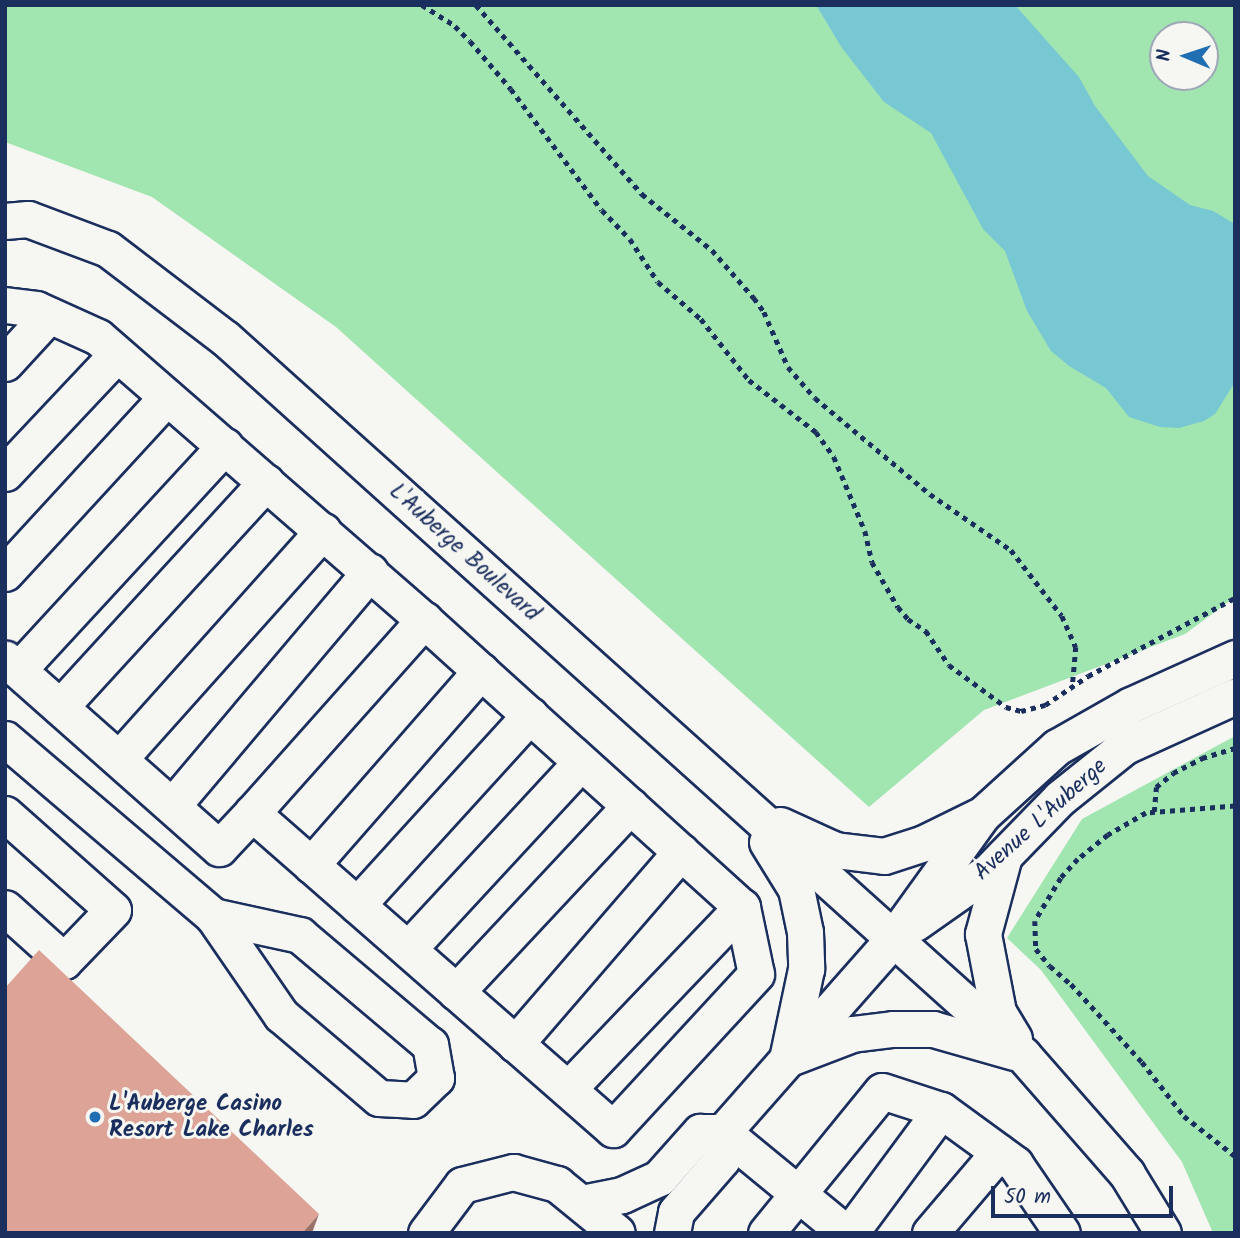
<!DOCTYPE html>
<html>
<head>
<meta charset="utf-8">
<style>
  body { margin:0 }
  #map { position:relative; width:1240px; height:1238px; overflow:hidden; background:#f6f6f2; font-family:Kalam,sans-serif }
  div>[style] { position:absolute }
  .green>* { inset:0; background:#a1e5b0 }
  .water>* { inset:0; background:#78c8d3 }
  .path>* { height:4.5px; margin-top:-2.25px; transform-origin:0; background:repeating-linear-gradient(90deg,#1b2f5e 0 5px,transparent 0 10px) }
  .roads { filter:drop-shadow(2px 0 #1b2f5e) drop-shadow(-2px 0 #1b2f5e) drop-shadow(0 2px #1b2f5e) drop-shadow(0 -2px #1b2f5e) }
  .minor>* { height:35px; margin:-17.5px; padding:0 17.5px; transform-origin:17.5px; border-radius:17.5px; background:#f6f6f2 }
  .shaded-wall>* { inset:0; background:#9a7269 }
  .building>* { inset:0; background:#dca396 }
  .dots>* { width:19px; height:19px; translate:-50% -50%; box-sizing:border-box; border:4px solid #f6f6f2; border-radius:50% }
  span { translate:-50% -50%; white-space:nowrap; text-align:center; line-height:1.15; -webkit-text-stroke:6px #f6f6f2; paint-order:stroke }
  .street-label { font-size:23px; color:#1b2f5e }
  .poi-label { font-size:23px; color:#1b2f5e; font-weight:700 }
  .left { translate:0 -50%; text-align:left }
  .frame { position:absolute; inset:0; border:7px solid #1b2f5e; pointer-events:none }
  .north { position:absolute; left:1149px; top:21px; width:70px; height:70px; box-sizing:border-box; background:#f6f6f2; border:2px solid #9ea6b7; border-radius:50%; rotate:272deg; font-size:19px; font-weight:700; line-height:28px; text-align:center; color:#1b2f5e }
  .north::after { content:''; display:block; margin:auto; width:24px; height:32px; background:#1f6fb2; clip-path:polygon(50% 0,100% 100%,50% 72%,0 100%) }
  .scale { position:absolute; left:991px; top:1186px; width:182px; height:32px; box-sizing:border-box; border:4px solid #1b2f5e; border-top:0; padding-left:9px; font-size:21px; line-height:24px; white-space:nowrap; color:#1b2f5e; -webkit-text-stroke:5px #f6f6f2; paint-order:stroke }
</style>
</head>
<body>
<div id="map">
  <div class="green">
    <div style="clip-path:polygon(evenodd,5px 5px,1235px 5px,1235px 597px,1185px 634px,984px 710px,869px 807px,336px 327px,152px 197px,5px 142px,5px 5px,1163px 35px,1205px 35px,1205px 77px,1163px 77px,1163px 35px)"></div>
    <div style="clip-path:polygon(1235px 736px,1235px 1233px,1213px 1233px,1182px 1162px,1041px 970px,1007px 938px,1082px 819px)"></div>
  </div>
  <div class="water">
    <div style="clip-path:polygon(816px 5px,1015px 5px,1079px 77px,1095px 106px,1148px 176px,1190px 205px,1213px 211px,1235px 224px,1235px 382px,1215px 414px,1204px 421px,1179px 428px,1160px 427px,1129px 417px,1106px 388px,1069px 366px,1051px 351px,1027px 311px,1005px 251px,983px 229px,931px 133px,884px 102px,842px 48px)"></div>
  </div>
  <div class="path">
    <div style="left:422px;top:5px;width:39px;rotate:32deg"></div>
    <div style="left:455px;top:26px;width:21px;rotate:45deg"></div>
    <div style="left:470px;top:41px;width:63px;rotate:49.5deg"></div>
    <div style="left:511px;top:89px;width:151px;rotate:53.1deg"></div>
    <div style="left:602px;top:210px;width:40px;rotate:46deg"></div>
    <div style="left:630px;top:239px;width:51px;rotate:56.9deg"></div>
    <div style="left:658px;top:282px;width:57px;rotate:40.7deg"></div>
    <div style="left:701px;top:319px;width:78px;rotate:51.8deg"></div>
    <div style="left:749px;top:380px;width:85px;rotate:37.8deg"></div>
    <div style="left:816px;top:432px;width:31px;rotate:54deg"></div>
    <div style="left:834px;top:457px;width:80px;rotate:67.3deg"></div>
    <div style="left:865px;top:531px;width:32px;rotate:77deg"></div>
    <div style="left:872px;top:562px;width:52px;rotate:60deg"></div>
    <div style="left:898px;top:607px;width:16px;rotate:50deg"></div>
    <div style="left:908px;top:619px;width:22px;rotate:34deg"></div>
    <div style="left:926px;top:631px;width:41px;rotate:55.9deg"></div>
    <div style="left:949px;top:665px;width:71px;rotate:36.4deg"></div>
    <div style="left:1006px;top:707px;width:16px;rotate:15deg"></div>
    <div style="left:1021px;top:711px;width:25px;rotate:-14deg"></div>
    <div style="left:1045px;top:705px;width:52px;rotate:-34deg"></div>
    <div style="left:1088px;top:676px;width:166px;rotate:-28deg"></div>
    <div style="left:476px;top:5px;width:252px;rotate:48.7deg"></div>
    <div style="left:642px;top:194px;width:90px;rotate:38.7deg"></div>
    <div style="left:712px;top:250px;width:64px;rotate:48.8deg"></div>
    <div style="left:754px;top:298px;width:17px;rotate:54deg"></div>
    <div style="left:764px;top:312px;width:60px;rotate:66.4deg"></div>
    <div style="left:788px;top:367px;width:41px;rotate:48.9deg"></div>
    <div style="left:815px;top:398px;width:150px;rotate:39.9deg"></div>
    <div style="left:930px;top:494px;width:98px;rotate:34.7deg"></div>
    <div style="left:1011px;top:550px;width:83px;rotate:52.3deg"></div>
    <div style="left:1062px;top:616px;width:34px;rotate:66deg"></div>
    <div style="left:1076px;top:647px;width:37px;rotate:95deg"></div>
    <div style="left:1235px;top:806px;width:89px;rotate:175.5deg"></div>
    <div style="left:1146px;top:813px;width:44px;rotate:149.9deg"></div>
    <div style="left:1108px;top:835px;width:38px;rotate:141deg"></div>
    <div style="left:1078px;top:859px;width:25px;rotate:132deg"></div>
    <div style="left:1061px;top:878px;width:50px;rotate:121.2deg"></div>
    <div style="left:1035px;top:921px;width:28px;rotate:88deg"></div>
    <div style="left:1036px;top:949px;width:22px;rotate:51deg"></div>
    <div style="left:1050px;top:966px;width:28px;rotate:41deg"></div>
    <div style="left:1071px;top:984px;width:105px;rotate:47.7deg"></div>
    <div style="left:1142px;top:1062px;width:68px;rotate:52.1deg"></div>
    <div style="left:1184px;top:1116px;width:65px;rotate:38.1deg"></div>
    <div style="left:1154px;top:812px;width:25px;rotate:-85deg"></div>
    <div style="left:1156px;top:787px;width:22px;rotate:-39deg"></div>
    <div style="left:1173px;top:773px;width:33px;rotate:-27deg"></div>
    <div style="left:1202px;top:758px;width:34px;rotate:-17deg"></div>
  </div>
  <div class="roads">
    <div class="minor">
      <div style="left:5px;top:221px;width:23px;rotate:-5deg"></div>
      <div style="left:28px;top:219px;width:85px;rotate:20.6deg"></div>
      <div style="left:108px;top:249px;width:147px;rotate:37.3deg"></div>
      <div style="left:225px;top:338px;width:1073px;rotate:41.94deg"></div>
      <div style="left:1023px;top:1055px;width:158px;rotate:48.8deg"></div>
      <div style="left:1127px;top:1174px;width:69px;rotate:58.6deg"></div>
      <div style="left:5px;top:305px;width:31px;rotate:7deg"></div>
      <div style="left:36px;top:309px;width:68px;rotate:24.3deg"></div>
      <div style="left:98px;top:337px;width:432px;rotate:41deg"></div>
      <div style="left:424px;top:620px;width:428px;rotate:42.1deg"></div>
      <div style="left:742px;top:907px;width:68px;rotate:78.2deg"></div>
      <div style="left:756px;top:974px;width:211px;rotate:132.7deg"></div>
      <div style="left:613px;top:1129px;width:480px;rotate:-138.8deg"></div>
      <div style="left:252px;top:813px;width:48px;rotate:133.3deg"></div>
      <div style="left:219px;top:848px;width:286px;rotate:-138.5deg"></div>
      <div style="left:5px;top:363px;width:65px;rotate:-47.5deg"></div>
      <div style="left:5px;top:473px;width:163px;rotate:-46.7deg"></div>
      <div style="left:5px;top:573px;width:239px;rotate:-47.4deg"></div>
      <div style="left:18px;top:670px;width:305px;rotate:-47.3deg"></div>
      <div style="left:60px;top:707px;width:305px;rotate:-47.5deg"></div>
      <div style="left:5px;top:739px;width:273px;rotate:40.4deg"></div>
      <div style="left:213px;top:916px;width:120px;rotate:55.5deg"></div>
      <div style="left:281px;top:1015px;width:128px;rotate:40.3deg"></div>
      <div style="left:379px;top:1098px;width:34px;rotate:3deg"></div>
      <div style="left:413px;top:1100px;width:32px;rotate:-44deg"></div>
      <div style="left:436px;top:1078px;width:34px;rotate:-100deg"></div>
      <div style="left:430px;top:1045px;width:170px;rotate:-139.8deg"></div>
      <div style="left:300px;top:935px;width:89px;rotate:-167.7deg"></div>
      <div style="left:119px;top:759px;width:306px;rotate:-48.2deg"></div>
      <div style="left:172px;top:806px;width:307px;rotate:-49.8deg"></div>
      <div style="left:252px;top:813px;width:259px;rotate:-48.3deg"></div>
      <div style="left:5px;top:814px;width:144px;rotate:41.6deg"></div>
      <div style="left:113px;top:910px;width:71px;rotate:133.9deg"></div>
      <div style="left:64px;top:961px;width:79px;rotate:-138.1deg"></div>
      <div style="left:780px;top:825px;width:60px;rotate:24.4deg"></div>
      <div style="left:835px;top:850px;width:49px;rotate:7deg"></div>
      <div style="left:884px;top:856px;width:42px;rotate:-18deg"></div>
      <div style="left:924px;top:843px;width:59px;rotate:-26.1deg"></div>
      <div style="left:767px;top:842px;width:55px;rotate:58.3deg"></div>
      <div style="left:796px;top:889px;width:44px;rotate:78.2deg"></div>
      <div style="left:805px;top:932px;width:37px;rotate:88deg"></div>
      <div style="left:806px;top:969px;width:92px;rotate:101.9deg"></div>
      <div style="left:787px;top:1059px;width:70px;rotate:-21deg"></div>
      <div style="left:852px;top:1034px;width:41px;rotate:-7deg"></div>
      <div style="left:893px;top:1029px;width:40px"></div>
      <div style="left:933px;top:1029px;width:84px;rotate:15.9deg"></div>
      <div style="left:1004px;top:856px;width:81px;rotate:105.1deg"></div>
      <div style="left:983px;top:934px;width:79px;rotate:79.1deg"></div>
      <div style="left:998px;top:1012px;width:31px;rotate:59deg"></div>
      <div style="left:311px;top:865px;width:258px;rotate:-48.8deg"></div>
      <div style="left:357px;top:905px;width:257px;rotate:-47.7deg"></div>
      <div style="left:915px;top:923px;width:90px;rotate:-35.1deg"></div>
      <div style="left:989px;top:871px;width:102px;rotate:-45.8deg"></div>
      <div style="left:1060px;top:798px;width:83px;rotate:-38.7deg"></div>
      <div style="left:1125px;top:746px;width:121px;rotate:-24.4deg"></div>
      <div style="left:409px;top:948px;width:253px;rotate:-47.2deg"></div>
      <div style="left:456px;top:992px;width:255px;rotate:-46.9deg"></div>
      <div style="left:515px;top:1044px;width:254px;rotate:-49.2deg"></div>
      <div style="left:568px;top:1089px;width:252px;rotate:-46.3deg"></div>
      <div style="left:723px;top:1132px;width:256px;rotate:-48.6deg"></div>
      <div style="left:892px;top:940px;width:155px;rotate:-54.2deg"></div>
      <div style="left:983px;top:814px;width:100px;rotate:-42.2deg"></div>
      <div style="left:1057px;top:747px;width:85px;rotate:-29.6deg"></div>
      <div style="left:1131px;top:705px;width:114px;rotate:-24.3deg"></div>
      <div style="left:582px;top:1203px;width:41px;rotate:-11.3deg"></div>
      <div style="left:622px;top:1195px;width:41px;rotate:-24.7deg"></div>
      <div style="left:659px;top:1178px;width:62px;rotate:-48.3deg"></div>
      <div style="left:700px;top:1132px;width:23px"></div>
      <div style="left:723px;top:1132px;width:159px;rotate:39.4deg"></div>
      <div style="left:426px;top:1233px;width:60px;rotate:-53.1deg"></div>
      <div style="left:462px;top:1185px;width:53px;rotate:-14.3deg"></div>
      <div style="left:513px;top:1172px;width:46px;rotate:15.3deg"></div>
      <div style="left:557px;top:1184px;width:77px;rotate:39.2deg"></div>
      <div style="left:672px;top:1233px;width:21px;rotate:-79deg"></div>
      <div style="left:676px;top:1212px;width:70px;rotate:-49deg"></div>
      <div style="left:722px;top:1159px;width:27px;rotate:-88deg"></div>
      <div style="left:766px;top:1233px;width:183px;rotate:-50.8deg"></div>
      <div style="left:882px;top:1091px;width:62px;rotate:17.9deg"></div>
      <div style="left:941px;top:1110px;width:92px;rotate:36.1deg"></div>
      <div style="left:1015px;top:1164px;width:83px;rotate:55.7deg"></div>
      <div style="left:850px;top:1233px;width:153px;rotate:-53.5deg"></div>
      <div style="left:930px;top:1233px;width:106px;rotate:-49.6deg"></div>
    </div>
  </div>
  <div class="shaded-wall">
    <div style="clip-path:polygon(319px 1214px,312px 1233px,302px 1233px)"></div>
  </div>
  <div class="building">
    <div style="clip-path:polygon(39px 950px,319px 1214px,302px 1233px,5px 1233px,5px 988px)"></div>
  </div>
  <div class="dots">
    <div style="left:95px;top:1117px;background:#1f6fb2"></div>
  </div>
  <div class="street-label">
    <span style="left:464px;top:553px;rotate:42deg">L'Auberge Boulevard</span>
    <span style="left:1041px;top:820px;rotate:-42deg">Avenue L'Auberge</span>
  </div>
  <div class="poi-label">
    <span class="left" style="left:109px;top:1117px">L'Auberge Casino<br>Resort Lake Charles</span>
  </div>
  <div class="frame"></div>
  <div class="north">N</div>
  <div class="scale">50 m</div>
</div>
</body>
</html>
